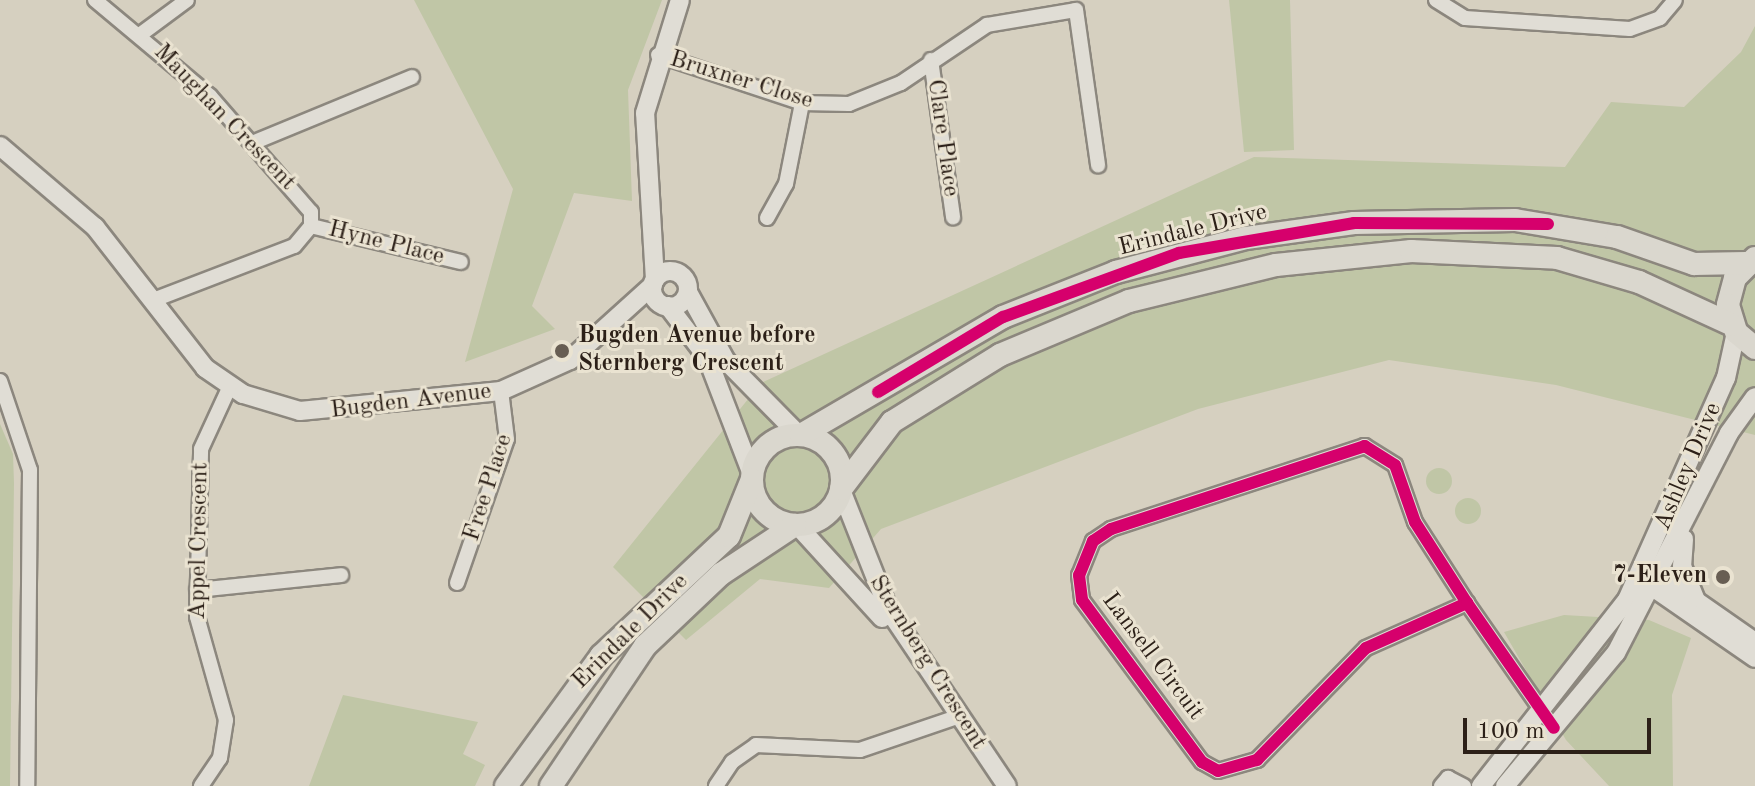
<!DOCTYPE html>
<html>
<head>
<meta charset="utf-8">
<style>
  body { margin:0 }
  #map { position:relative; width:1755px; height:786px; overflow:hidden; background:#d6d0c0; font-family:"Old Standard TT",serif }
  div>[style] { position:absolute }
  .green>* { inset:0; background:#c0c6a6 }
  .round { border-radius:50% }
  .roads { filter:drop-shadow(2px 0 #8c877e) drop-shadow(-2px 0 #8c877e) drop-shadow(0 2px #8c877e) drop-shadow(0 -2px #8c877e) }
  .minor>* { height:14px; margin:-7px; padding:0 7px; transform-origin:7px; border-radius:7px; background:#e0ddd5 }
  .tertiary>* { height:18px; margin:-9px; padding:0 9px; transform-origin:9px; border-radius:9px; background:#e0ddd5 }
  .tertiary>.ring { margin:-9px; padding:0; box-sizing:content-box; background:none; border:18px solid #e0ddd5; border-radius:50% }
  .primary>* { height:22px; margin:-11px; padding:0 11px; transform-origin:11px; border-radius:11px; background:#dad7ce }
  .primary>.ring { margin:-11px; padding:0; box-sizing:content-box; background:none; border:22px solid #dad7ce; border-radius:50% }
  .cycleway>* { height:12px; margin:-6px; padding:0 6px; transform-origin:6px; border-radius:6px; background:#d6006c }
  .dots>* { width:22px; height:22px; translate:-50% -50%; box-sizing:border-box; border:4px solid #eae3d1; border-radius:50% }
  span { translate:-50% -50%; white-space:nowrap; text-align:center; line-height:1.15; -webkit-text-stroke:6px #eae3d1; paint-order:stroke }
  .street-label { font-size:24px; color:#2c2018 }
  .poi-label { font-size:24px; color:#2c2018; font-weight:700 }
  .left { translate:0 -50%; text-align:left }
  .right { translate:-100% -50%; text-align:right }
  .scale { position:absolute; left:1463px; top:718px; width:188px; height:36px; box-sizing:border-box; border:4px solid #2c2018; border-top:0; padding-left:10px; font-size:24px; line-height:28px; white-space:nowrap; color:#2c2018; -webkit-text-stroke:6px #eae3d1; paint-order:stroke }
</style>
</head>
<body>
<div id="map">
  <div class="green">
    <div style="clip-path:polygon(414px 0,662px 0,628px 90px,632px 201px,574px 193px,532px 306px,555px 329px,465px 362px,513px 189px)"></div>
    <div style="clip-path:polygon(1229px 0,1290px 0,1294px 150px,1244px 152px)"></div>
    <div style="clip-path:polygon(1755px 26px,1755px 435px,1556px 385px,1389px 360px,1198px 409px,881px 529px,829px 588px,760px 579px,686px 640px,613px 567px,761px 383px,1254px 157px,1565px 167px,1611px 102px,1684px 107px,1741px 52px)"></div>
    <div style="clip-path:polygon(0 424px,13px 454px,14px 483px,10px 786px,0 786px)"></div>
    <div class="round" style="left:1426px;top:468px;width:26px;height:26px"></div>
    <div class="round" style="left:1455px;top:498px;width:26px;height:26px"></div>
    <div style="clip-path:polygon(1564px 615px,1649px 620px,1691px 638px,1672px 695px,1673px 786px,1609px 786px,1566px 740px,1504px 632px)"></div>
    <div style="clip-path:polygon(343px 695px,478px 722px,463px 754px,485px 765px,475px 786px,309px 786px)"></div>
  </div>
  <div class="roads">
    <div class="minor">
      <div style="left:95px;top:0;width:150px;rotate:39.9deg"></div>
      <div style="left:210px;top:96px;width:154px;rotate:49deg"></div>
      <div style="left:311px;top:212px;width:14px;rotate:90deg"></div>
      <div style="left:311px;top:226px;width:26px;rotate:130deg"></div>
      <div style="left:294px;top:246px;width:151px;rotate:159deg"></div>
      <div style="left:1436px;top:0;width:34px;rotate:32deg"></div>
      <div style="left:1465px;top:18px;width:165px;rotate:3.8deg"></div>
      <div style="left:1630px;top:29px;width:32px;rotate:-20deg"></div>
      <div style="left:1660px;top:18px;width:23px;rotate:-50deg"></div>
      <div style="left:141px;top:34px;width:57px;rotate:-36.5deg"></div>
      <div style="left:658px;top:55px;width:152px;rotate:18.4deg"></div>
      <div style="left:802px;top:103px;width:47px;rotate:1.2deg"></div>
      <div style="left:849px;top:104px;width:56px;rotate:-22deg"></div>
      <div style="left:901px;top:83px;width:104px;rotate:-34deg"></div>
      <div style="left:987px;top:25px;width:90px;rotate:-9.6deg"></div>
      <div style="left:1076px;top:10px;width:157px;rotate:81.9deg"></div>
      <div style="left:931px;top:60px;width:159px;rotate:82deg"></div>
      <div style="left:252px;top:143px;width:173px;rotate:-22.4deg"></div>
      <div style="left:767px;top:218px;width:39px;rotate:-61deg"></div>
      <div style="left:786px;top:184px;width:83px;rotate:-78.8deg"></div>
      <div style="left:311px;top:226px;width:154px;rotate:13.5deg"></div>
      <div style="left:0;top:381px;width:94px;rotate:71.4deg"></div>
      <div style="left:30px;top:470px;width:316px;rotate:90.5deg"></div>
      <div style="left:457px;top:583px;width:152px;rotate:-70.9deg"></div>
      <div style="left:507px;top:439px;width:48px;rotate:-97.1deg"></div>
      <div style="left:197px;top:590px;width:145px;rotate:-5.9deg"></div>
      <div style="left:1467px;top:603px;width:96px;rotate:-122.7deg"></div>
      <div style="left:1415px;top:522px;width:60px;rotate:-109.3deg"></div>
      <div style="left:1395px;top:465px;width:36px;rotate:-148deg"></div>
      <div style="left:1365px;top:446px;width:267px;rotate:161.9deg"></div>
      <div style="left:1111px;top:529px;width:22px;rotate:146deg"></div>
      <div style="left:1093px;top:541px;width:37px;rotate:112deg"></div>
      <div style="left:1079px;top:575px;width:25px;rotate:83deg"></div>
      <div style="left:1082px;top:600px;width:202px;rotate:53.5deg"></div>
      <div style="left:1202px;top:762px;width:18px;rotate:29deg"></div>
      <div style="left:1218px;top:771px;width:41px;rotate:-15.8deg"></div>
      <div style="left:1257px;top:760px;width:156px;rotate:-45.8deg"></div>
      <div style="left:1366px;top:648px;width:111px;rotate:-24deg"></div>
      <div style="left:1467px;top:603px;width:152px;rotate:55.2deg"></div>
      <div style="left:201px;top:786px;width:34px;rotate:-56deg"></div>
      <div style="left:220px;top:758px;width:38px;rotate:-81deg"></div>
      <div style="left:226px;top:720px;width:107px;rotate:-105.7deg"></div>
      <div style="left:197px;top:617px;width:168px;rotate:-88.6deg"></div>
      <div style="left:201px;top:449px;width:69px;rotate:-65.3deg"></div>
      <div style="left:716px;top:786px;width:29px;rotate:-56deg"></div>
      <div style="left:732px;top:762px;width:29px;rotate:-35deg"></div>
      <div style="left:756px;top:745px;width:104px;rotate:2.8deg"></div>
      <div style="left:860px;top:750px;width:102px;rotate:-18.8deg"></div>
      <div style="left:1441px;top:786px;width:11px;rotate:-49deg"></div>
      <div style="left:1448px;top:778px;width:18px;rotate:27deg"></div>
    </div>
    <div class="tertiary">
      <div style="left:0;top:146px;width:125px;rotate:40.5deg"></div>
      <div style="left:95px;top:227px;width:179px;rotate:52deg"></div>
      <div style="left:205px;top:368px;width:46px;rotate:34.4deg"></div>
      <div style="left:243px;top:394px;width:59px;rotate:16.6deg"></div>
      <div style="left:300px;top:411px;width:202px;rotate:-5.7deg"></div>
      <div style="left:501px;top:391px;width:76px;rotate:-24.2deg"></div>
      <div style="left:570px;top:360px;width:112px;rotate:-42.1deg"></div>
      <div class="ring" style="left:652px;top:271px;width:18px;height:18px"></div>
      <div style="left:655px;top:280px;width:167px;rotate:-93.4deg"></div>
      <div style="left:645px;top:113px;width:118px;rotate:-72.8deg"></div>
      <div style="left:688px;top:292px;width:79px;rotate:61.2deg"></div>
      <div style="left:726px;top:361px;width:104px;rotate:45.4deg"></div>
      <div style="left:668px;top:306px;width:64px;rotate:52.6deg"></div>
      <div style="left:707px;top:357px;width:125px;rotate:69deg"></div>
      <div style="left:841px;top:490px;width:128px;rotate:68.4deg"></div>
      <div style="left:888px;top:609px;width:213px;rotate:56.1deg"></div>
      <div style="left:797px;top:525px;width:126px;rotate:47.6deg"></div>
      <div style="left:1684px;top:539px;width:27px;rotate:94deg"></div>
      <div style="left:1682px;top:566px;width:35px;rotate:68deg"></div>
      <div style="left:1650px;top:569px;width:128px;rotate:34.8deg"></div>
      <div style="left:1644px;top:581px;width:135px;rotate:34.7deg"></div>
      <div style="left:1481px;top:786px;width:236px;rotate:-51.9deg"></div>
      <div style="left:1627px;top:600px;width:243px;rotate:-66deg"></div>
      <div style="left:1726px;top:378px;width:47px;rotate:-77.7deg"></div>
      <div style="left:1505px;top:786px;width:173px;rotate:-50.2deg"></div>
      <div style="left:1616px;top:653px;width:247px;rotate:-62.8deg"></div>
      <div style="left:1729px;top:433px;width:44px;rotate:-54.2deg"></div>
    </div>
    <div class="primary">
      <div style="left:1755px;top:258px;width:28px;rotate:135deg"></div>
      <div style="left:1735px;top:278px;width:28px;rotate:105deg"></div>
      <div style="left:1728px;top:305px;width:28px;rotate:73deg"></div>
      <div style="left:1736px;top:332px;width:25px;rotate:40deg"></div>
      <div class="ring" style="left:752px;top:435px;width:68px;height:68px"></div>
      <div style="left:801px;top:435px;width:234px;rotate:-30.3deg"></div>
      <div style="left:1003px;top:317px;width:122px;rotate:-21.7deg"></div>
      <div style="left:1116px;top:272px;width:134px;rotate:-14.7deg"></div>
      <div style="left:1246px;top:238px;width:109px;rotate:-7.9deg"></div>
      <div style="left:1354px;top:223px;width:161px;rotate:-1.1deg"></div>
      <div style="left:1515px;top:220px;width:103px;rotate:9.5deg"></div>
      <div style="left:1617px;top:237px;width:82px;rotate:19.3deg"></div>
      <div style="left:1694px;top:264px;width:52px;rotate:-1.1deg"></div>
      <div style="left:841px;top:489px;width:84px;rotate:-52.7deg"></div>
      <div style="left:892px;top:422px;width:127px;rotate:-31.8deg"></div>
      <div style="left:1000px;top:355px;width:140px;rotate:-22.7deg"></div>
      <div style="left:1129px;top:301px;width:151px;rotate:-13.8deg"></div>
      <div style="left:1276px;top:265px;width:136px;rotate:-5.9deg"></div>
      <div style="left:1411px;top:251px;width:146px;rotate:2.7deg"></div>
      <div style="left:1557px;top:258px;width:85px;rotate:16.3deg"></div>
      <div style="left:1639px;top:282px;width:103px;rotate:24.6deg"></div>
      <div style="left:506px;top:786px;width:161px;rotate:-53.8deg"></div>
      <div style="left:601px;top:656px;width:175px;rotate:-43.2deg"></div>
      <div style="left:729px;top:536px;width:61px;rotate:-68deg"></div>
      <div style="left:551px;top:786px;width:169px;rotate:-56.1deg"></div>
      <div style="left:645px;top:646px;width:105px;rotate:-43.5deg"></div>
      <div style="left:721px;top:574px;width:89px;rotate:-33.5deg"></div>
    </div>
  </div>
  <div class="cycleway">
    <div style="left:878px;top:392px;width:146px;rotate:-31deg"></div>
    <div style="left:1003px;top:317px;width:187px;rotate:-20deg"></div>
    <div style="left:1179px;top:253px;width:178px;rotate:-9.7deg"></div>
    <div style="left:1354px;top:223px;width:194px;rotate:0.3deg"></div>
    <div style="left:1467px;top:603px;width:96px;rotate:-122.7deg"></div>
    <div style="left:1415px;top:522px;width:60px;rotate:-109.3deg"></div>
    <div style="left:1395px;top:465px;width:36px;rotate:-148deg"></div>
    <div style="left:1365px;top:446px;width:267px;rotate:161.9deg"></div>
    <div style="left:1111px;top:529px;width:22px;rotate:146deg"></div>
    <div style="left:1093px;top:541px;width:37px;rotate:112deg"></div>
    <div style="left:1079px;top:575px;width:25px;rotate:83deg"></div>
    <div style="left:1082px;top:600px;width:202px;rotate:53.5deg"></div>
    <div style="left:1202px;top:762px;width:18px;rotate:29deg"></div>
    <div style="left:1218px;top:771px;width:41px;rotate:-15.8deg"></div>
    <div style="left:1257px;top:760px;width:156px;rotate:-45.8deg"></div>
    <div style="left:1366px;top:648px;width:111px;rotate:-24deg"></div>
    <div style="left:1467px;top:603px;width:152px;rotate:55.2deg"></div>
  </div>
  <div class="dots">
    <div style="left:562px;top:351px;background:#685e53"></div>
    <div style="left:1723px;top:577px;background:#685e53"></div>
  </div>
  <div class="street-label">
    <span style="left:741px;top:81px;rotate:17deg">Bruxner Close</span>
    <span style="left:224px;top:118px;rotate:46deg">Maughan Crescent</span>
    <span style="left:942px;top:138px;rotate:82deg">Clare Place</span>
    <span style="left:1193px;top:231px;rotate:-14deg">Erindale Drive</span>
    <span style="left:386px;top:244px;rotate:14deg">Hyne Place</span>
    <span style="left:411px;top:402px;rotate:-7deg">Bugden Avenue</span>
    <span style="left:1689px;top:467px;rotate:-67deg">Ashley Drive</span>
    <span style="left:489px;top:488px;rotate:-72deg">Free Place</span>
    <span style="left:200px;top:541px;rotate:-89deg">Appel Crescent</span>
    <span style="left:631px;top:632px;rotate:-45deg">Erindale Drive</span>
    <span style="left:1152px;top:657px;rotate:53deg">Lansell Circuit</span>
    <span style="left:927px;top:663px;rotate:58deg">Sternberg Crescent</span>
  </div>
  <div class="poi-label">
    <span class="left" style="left:578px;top:351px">Bugden Avenue before<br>Sternberg Crescent</span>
    <span class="right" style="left:1707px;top:577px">7-Eleven</span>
  </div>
  <div class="scale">100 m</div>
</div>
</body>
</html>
